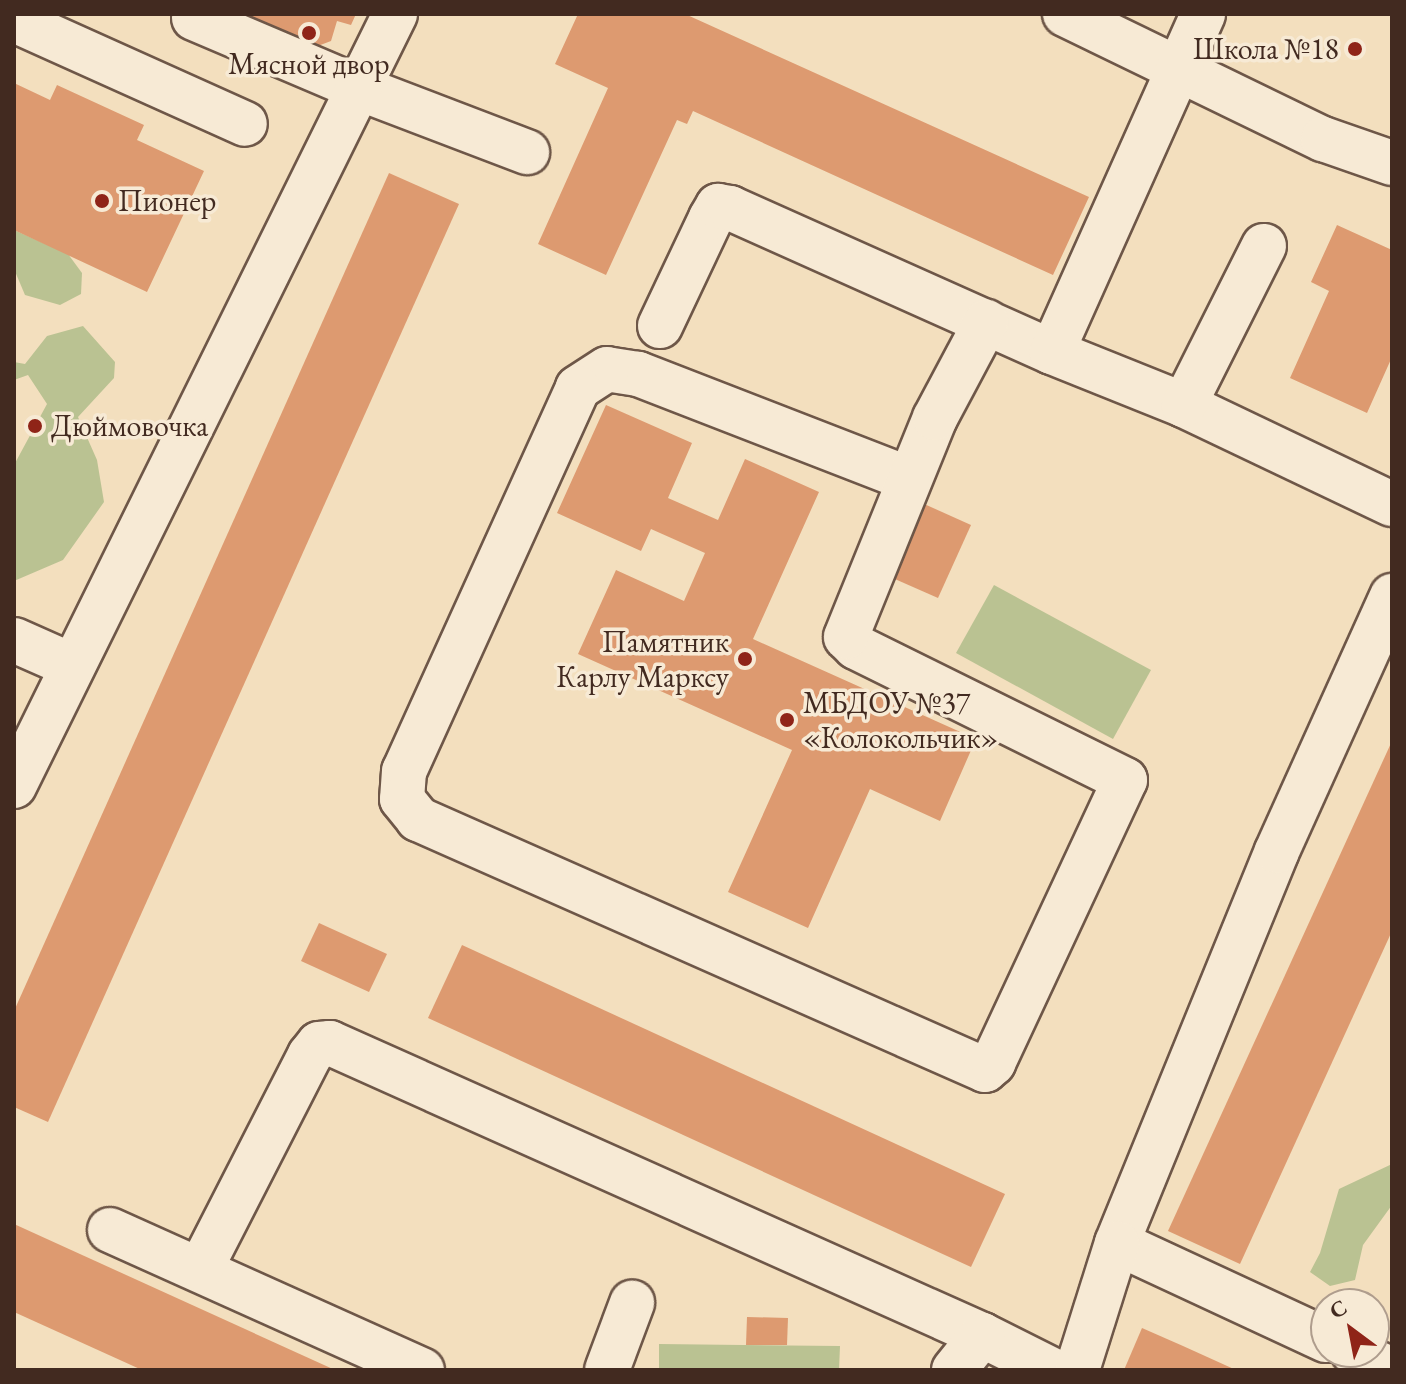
<!DOCTYPE html>
<html>
<head>
<meta charset="utf-8">
<style>
  body { margin:0 }
  #map { position:relative; width:1406px; height:1384px; overflow:hidden; background:#f3dfbe; font-family:"EB Garamond",serif }
  div>[style] { position:absolute }
  .green>* { inset:0; background:#bac292 }
  .building>* { inset:0; background:#dd9a70 }
  .roads { filter:drop-shadow(2px 0 #6e5748) drop-shadow(-2px 0 #6e5748) drop-shadow(0 2px #6e5748) drop-shadow(0 -2px #6e5748) }
  .minor>* { height:44px; margin:-22px; padding:0 22px; transform-origin:22px; border-radius:22px; background:#f7ead5 }
  .dots>* { width:22px; height:22px; translate:-50% -50%; box-sizing:border-box; border:4px solid #f7ead5; border-radius:50% }
  span { translate:-50% -50%; white-space:nowrap; text-align:center; line-height:1.15; -webkit-text-stroke:7px #f7ead5; paint-order:stroke }
  .poi-label { font-size:30px; color:#422a20 }
  .right { translate:-100% -50%; text-align:right }
  .left { translate:0 -50%; text-align:left }
  .frame { position:absolute; inset:0; border:16px solid #422a20; pointer-events:none }
  .north { position:absolute; left:1310px; top:1288px; width:80px; height:80px; box-sizing:border-box; background:#f7ead5; border:2px solid #af9d8d; border-radius:50%; rotate:328deg; font-size:22px; font-weight:700; line-height:32px; text-align:center; color:#422a20 }
  .north::after { content:''; display:block; margin:auto; width:28px; height:36px; background:#8f2418; clip-path:polygon(50% 0,100% 100%,50% 72%,0 100%) }
</style>
</head>
<body>
<div id="map">
  <div class="green">
    <div style="clip-path:polygon(14px 230px,68px 254px,82px 273px,81px 294px,60px 305px,25px 295px,14px 269px)"></div>
    <div style="clip-path:polygon(83px 326px,115px 362px,114px 378px,78px 417px,97px 460px,104px 502px,63px 560px,14px 581px,14px 465px,47px 404px,28px 375px,14px 380px,14px 362px,25px 364px,47px 336px)"></div>
    <div style="clip-path:polygon(994px 585px,1151px 670px,1113px 739px,956px 653px)"></div>
    <div style="clip-path:polygon(1392px 1164px,1392px 1205px,1363px 1245px,1355px 1280px,1330px 1286px,1310px 1272px,1320px 1253px,1339px 1189px)"></div>
    <div style="clip-path:polygon(659px 1344px,840px 1346px,839px 1370px,659px 1370px)"></div>
  </div>
  <div class="building">
    <div style="clip-path:polygon(243px 14px,356px 14px,351px 25px,337px 21px,331px 41px,315px 47px)"></div>
    <div style="clip-path:polygon(578px 14px,685px 14px,1089px 197px,1053px 275px,693px 111px,687px 124px,677px 120px,606px 275px,538px 244px,608px 88px,555px 64px)"></div>
    <div style="clip-path:polygon(14px 83px,50px 100px,57px 85px,144px 125px,137px 140px,204px 171px,147px 292px,14px 230px)"></div>
    <div style="clip-path:polygon(389px 173px,459px 204px,48px 1122px,14px 1107px,14px 1011px)"></div>
    <div style="clip-path:polygon(1337px 225px,1392px 250px,1392px 357px,1367px 413px,1290px 378px,1329px 291px,1311px 282px)"></div>
    <div style="clip-path:polygon(606px 405px,692px 443px,668px 498px,718px 520px,745px 459px,819px 492px,753px 639px,976px 739px,940px 821px,870px 789px,808px 928px,728px 892px,792px 750px,578px 654px,616px 570px,684px 601px,705px 553px,651px 529px,641px 551px,557px 513px)"></div>
    <div style="clip-path:polygon(922px 503px,971px 525px,938px 598px,888px 576px)"></div>
    <div style="clip-path:polygon(1392px 741px,1392px 931px,1240px 1264px,1168px 1231px)"></div>
    <div style="clip-path:polygon(319px 923px,387px 954px,369px 992px,301px 961px)"></div>
    <div style="clip-path:polygon(462px 945px,1005px 1194px,971px 1267px,428px 1018px)"></div>
    <div style="clip-path:polygon(14px 1224px,335px 1370px,142px 1370px,14px 1312px)"></div>
    <div style="clip-path:polygon(747px 1317px,788px 1318px,787px 1345px,746px 1345px)"></div>
    <div style="clip-path:polygon(1142px 1328px,1183px 1346px,1236px 1370px,1124px 1370px)"></div>
  </div>
  <div class="roads">
    <div class="minor">
      <div style="left:1065px;top:14px;width:287px;rotate:25.9deg"></div>
      <div style="left:1323px;top:139px;width:73px;rotate:19.2deg"></div>
      <div style="left:194px;top:18px;width:179px;rotate:23deg"></div>
      <div style="left:359px;top:88px;width:180px;rotate:20.9deg"></div>
      <div style="left:14px;top:20px;width:253px;rotate:24.2deg"></div>
      <div style="left:660px;top:326px;width:119px;rotate:-64.7deg"></div>
      <div style="left:711px;top:218px;width:14px;rotate:-60deg"></div>
      <div style="left:718px;top:206px;width:12px;rotate:9deg"></div>
      <div style="left:730px;top:208px;width:353px;rotate:24.1deg"></div>
      <div style="left:1052px;top:352px;width:142px;rotate:21.9deg"></div>
      <div style="left:1184px;top:405px;width:230px;rotate:25.5deg"></div>
      <div style="left:1052px;top:352px;width:370px;rotate:-65.9deg"></div>
      <div style="left:1184px;top:405px;width:178px;rotate:-63.3deg"></div>
      <div style="left:909px;top:479px;width:291px;rotate:-158.8deg"></div>
      <div style="left:638px;top:374px;width:31px;rotate:-171deg"></div>
      <div style="left:607px;top:369px;width:35px;rotate:147deg"></div>
      <div style="left:578px;top:388px;width:421px;rotate:114.4deg"></div>
      <div style="left:404px;top:771px;width:28px;rotate:94deg"></div>
      <div style="left:402px;top:799px;width:26px;rotate:51deg"></div>
      <div style="left:418px;top:819px;width:620px;rotate:23.88deg"></div>
      <div style="left:985px;top:1070px;width:11px;rotate:-41deg"></div>
      <div style="left:993px;top:1063px;width:312px;rotate:-65deg"></div>
      <div style="left:1125px;top:780px;width:300px;rotate:-153.7deg"></div>
      <div style="left:856px;top:647px;width:14px;rotate:-135deg"></div>
      <div style="left:846px;top:637px;width:236px;rotate:-67.9deg"></div>
      <div style="left:935px;top:418px;width:109px;rotate:-62deg"></div>
      <div style="left:14px;top:640px;width:64px;rotate:23.8deg"></div>
      <div style="left:14px;top:786px;width:861px;rotate:-63.73deg"></div>
      <div style="left:110px;top:1230px;width:342px;rotate:24.2deg"></div>
      <div style="left:201px;top:1268px;width:239px;rotate:-62.9deg"></div>
      <div style="left:310px;top:1055px;width:14px;rotate:-51deg"></div>
      <div style="left:319px;top:1044px;width:11px;rotate:-5deg"></div>
      <div style="left:330px;top:1043px;width:714px;rotate:24.13deg"></div>
      <div style="left:982px;top:1335px;width:78px;rotate:26.6deg"></div>
      <div style="left:1326px;top:1340px;width:230px;rotate:-155.1deg"></div>
      <div style="left:1117px;top:1243px;width:423px;rotate:-67.8deg"></div>
      <div style="left:1277px;top:851px;width:280px;rotate:-65.7deg"></div>
      <div style="left:1353px;top:1352px;width:43px;rotate:24.8deg"></div>
      <div style="left:607px;top:1370px;width:72px;rotate:-69.5deg"></div>
      <div style="left:954px;top:1370px;width:45px;rotate:-51.3deg"></div>
      <div style="left:1077px;top:1370px;width:133px;rotate:-72.5deg"></div>
    </div>
  </div>
  <div class="dots">
    <div style="left:309px;top:33px;background:#8f2418"></div>
    <div style="left:1355px;top:49px;background:#8f2418"></div>
    <div style="left:102px;top:201px;background:#8f2418"></div>
    <div style="left:35px;top:426px;background:#8f2418"></div>
    <div style="left:745px;top:659px;background:#8f2418"></div>
    <div style="left:787px;top:720px;background:#8f2418"></div>
  </div>
  <div class="poi-label">
    <span class="right" style="left:1339px;top:49px">Школа №18</span>
    <span style="left:309px;top:64px">Мясной двор</span>
    <span class="left" style="left:118px;top:201px">Пионер</span>
    <span class="left" style="left:51px;top:426px">Дюймовочка</span>
    <span class="right" style="left:729px;top:659px">Памятник<br>Карлу Марксу</span>
    <span class="left" style="left:803px;top:720px">МБДОУ №37<br>«Колокольчик»</span>
  </div>
  <div class="frame"></div>
  <div class="north">С</div>
</div>
</body>
</html>
